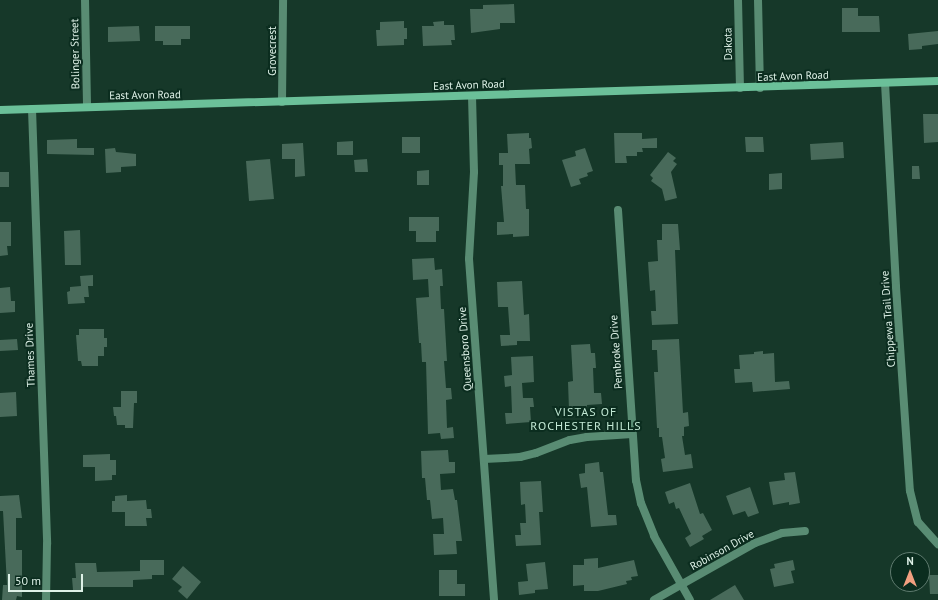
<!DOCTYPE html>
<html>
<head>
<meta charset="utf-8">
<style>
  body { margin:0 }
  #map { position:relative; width:938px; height:600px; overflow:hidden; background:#163829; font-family:"PT Sans",sans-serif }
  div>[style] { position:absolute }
  .building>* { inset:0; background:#486a5a }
  .minor>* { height:8px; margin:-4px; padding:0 4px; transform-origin:4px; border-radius:4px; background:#598c73 }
  .secondary>* { height:8px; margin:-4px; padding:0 4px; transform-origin:4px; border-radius:4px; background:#6bc099 }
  span { translate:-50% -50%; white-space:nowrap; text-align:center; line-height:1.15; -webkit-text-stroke:4px #0b2d1f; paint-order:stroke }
  .street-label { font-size:11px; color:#def1e7 }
  .neighbourhood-label { font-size:12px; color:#c3e9d5; letter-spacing:1px }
  .north { position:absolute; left:890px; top:552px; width:40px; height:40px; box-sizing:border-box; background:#0b2d1f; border:1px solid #5f7b6f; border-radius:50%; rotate:0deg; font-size:11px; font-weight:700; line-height:16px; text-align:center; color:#def1e7 }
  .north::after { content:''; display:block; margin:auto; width:14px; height:18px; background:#f2a080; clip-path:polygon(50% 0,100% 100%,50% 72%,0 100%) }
  .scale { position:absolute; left:8px; top:574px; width:75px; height:18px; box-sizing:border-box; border:2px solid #def1e7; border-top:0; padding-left:5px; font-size:12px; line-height:14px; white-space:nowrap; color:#def1e7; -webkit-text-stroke:3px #0b2d1f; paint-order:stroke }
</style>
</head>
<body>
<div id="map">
  <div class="building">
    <div style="clip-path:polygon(514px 4px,515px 23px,500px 23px,500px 29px,471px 33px,470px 9px,483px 9px,483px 5px)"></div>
    <div style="clip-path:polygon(842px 8px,858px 8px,858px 16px,879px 16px,880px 32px,842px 32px)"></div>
    <div style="clip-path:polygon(404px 21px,404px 28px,407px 28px,407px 39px,404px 39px,404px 45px,377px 46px,376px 30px,380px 30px,380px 22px)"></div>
    <div style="clip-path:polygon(444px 21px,444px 25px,454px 25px,455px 40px,451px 40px,452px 45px,423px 46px,422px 26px,434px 26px,433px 22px)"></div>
    <div style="clip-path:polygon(139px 26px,140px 41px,108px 42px,108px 27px)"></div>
    <div style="clip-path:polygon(155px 26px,190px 26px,190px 39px,181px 39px,181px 45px,163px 45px,163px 41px,155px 41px)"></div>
    <div style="clip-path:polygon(938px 31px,938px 44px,922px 46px,922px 49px,909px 50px,908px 34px)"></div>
    <div style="clip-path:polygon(923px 114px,938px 114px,938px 142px,924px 143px)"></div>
    <div style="clip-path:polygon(529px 133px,529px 138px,531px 138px,532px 148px,529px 149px,530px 164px,515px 164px,516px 185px,525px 185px,526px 209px,529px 209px,529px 236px,513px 237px,513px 234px,497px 235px,497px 222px,504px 222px,501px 186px,503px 186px,503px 165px,499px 165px,499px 153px,508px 153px,507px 134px)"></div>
    <div style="clip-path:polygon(614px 133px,642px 133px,642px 139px,657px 138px,657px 148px,642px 148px,643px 152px,637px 152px,637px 156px,626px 156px,627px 163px,615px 163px)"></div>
    <div style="clip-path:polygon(402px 137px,420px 137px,420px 153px,402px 153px)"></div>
    <div style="clip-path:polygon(745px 137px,763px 137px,764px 152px,746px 152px)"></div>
    <div style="clip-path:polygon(77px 139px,77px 148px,94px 148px,94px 155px,47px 154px,47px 140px)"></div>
    <div style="clip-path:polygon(353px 141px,353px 155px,337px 155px,337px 142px)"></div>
    <div style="clip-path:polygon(843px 142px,844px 158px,811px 160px,810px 144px)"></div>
    <div style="clip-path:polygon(303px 143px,305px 176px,295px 177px,295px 159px,282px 159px,282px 144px)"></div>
    <div style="clip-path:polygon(115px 148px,116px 152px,136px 154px,136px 166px,121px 167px,121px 172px,106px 173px,105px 149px)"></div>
    <div style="clip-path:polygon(585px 148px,593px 171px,587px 173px,588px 176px,579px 179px,581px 184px,571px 187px,562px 160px,576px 156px,575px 151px)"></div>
    <div style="clip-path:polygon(668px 152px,676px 158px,673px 161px,677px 164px,671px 172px,677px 198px,665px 201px,662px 189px,651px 181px,653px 178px,650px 175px)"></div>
    <div style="clip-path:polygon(270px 159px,274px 199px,249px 201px,246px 161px)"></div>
    <div style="clip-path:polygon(367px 159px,368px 172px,355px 172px,354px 160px)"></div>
    <div style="clip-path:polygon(912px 166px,919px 166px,920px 179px,912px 179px)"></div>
    <div style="clip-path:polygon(429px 170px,429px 185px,417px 185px,417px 171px)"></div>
    <div style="clip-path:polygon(0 172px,9px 172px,9px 187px,0 187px)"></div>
    <div style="clip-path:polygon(782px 173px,782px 189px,769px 190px,769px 174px)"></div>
    <div style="clip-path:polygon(409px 217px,439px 217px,439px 231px,436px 231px,436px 242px,416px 242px,416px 231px,409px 231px)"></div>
    <div style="clip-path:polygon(0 222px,11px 222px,11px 246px,7px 246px,8px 255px,0 256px)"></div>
    <div style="clip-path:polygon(662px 224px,678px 224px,680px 250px,675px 250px,678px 324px,652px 325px,651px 311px,656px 311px,655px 290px,650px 291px,648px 262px,658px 261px,657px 240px,662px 240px)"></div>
    <div style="clip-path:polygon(80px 230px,81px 265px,65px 265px,64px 231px)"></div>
    <div style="clip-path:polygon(434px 258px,435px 270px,442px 269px,443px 286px,440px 286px,441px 309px,444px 309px,447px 361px,444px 361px,446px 388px,451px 388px,452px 399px,446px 400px,447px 428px,453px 427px,454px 438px,441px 439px,440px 433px,428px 434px,426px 362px,422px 362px,421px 343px,419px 343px,416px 298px,429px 297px,428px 279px,413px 280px,412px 259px)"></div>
    <div style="clip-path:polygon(93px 275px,93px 286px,88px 286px,89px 297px,84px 297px,85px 303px,68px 304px,67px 292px,70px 291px,70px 287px,81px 286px,80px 276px)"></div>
    <div style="clip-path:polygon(522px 281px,524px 315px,529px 314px,530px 341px,517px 341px,517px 345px,501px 346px,500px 335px,510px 335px,508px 307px,498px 307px,497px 282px)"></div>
    <div style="clip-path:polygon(10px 287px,11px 301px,15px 301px,15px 312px,0 313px,0 288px)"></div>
    <div style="clip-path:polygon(79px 329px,104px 329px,104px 338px,107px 338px,107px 347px,104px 347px,104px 356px,98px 356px,98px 366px,82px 366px,81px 361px,78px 361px,76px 335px,79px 335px)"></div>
    <div style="clip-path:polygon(17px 339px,18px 350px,0 351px,0 340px)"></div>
    <div style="clip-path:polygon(679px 339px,683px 413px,688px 412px,689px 426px,684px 427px,684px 436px,682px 436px,685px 455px,691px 454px,693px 468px,663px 472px,661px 459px,665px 458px,662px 437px,659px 437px,659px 428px,657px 428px,654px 372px,658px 372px,657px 350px,652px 350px,652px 340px)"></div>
    <div style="clip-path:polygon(590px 344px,591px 353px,595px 353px,596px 368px,593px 368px,594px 393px,601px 393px,602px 404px,587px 405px,587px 409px,569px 410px,568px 382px,573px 381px,571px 345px)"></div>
    <div style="clip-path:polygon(763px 351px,763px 354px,774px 353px,775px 382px,789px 381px,790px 389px,753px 392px,752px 382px,735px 383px,734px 369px,740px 369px,739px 355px,754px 354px,754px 352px)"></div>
    <div style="clip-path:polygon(533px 356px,534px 382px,522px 383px,523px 398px,533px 398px,534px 407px,530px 407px,531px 422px,506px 424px,505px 413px,512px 413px,511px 386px,505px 387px,504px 376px,512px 375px,511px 357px)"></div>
    <div style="clip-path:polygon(121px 391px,137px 391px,137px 403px,134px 403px,133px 428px,125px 428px,125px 425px,117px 425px,116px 416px,114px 416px,113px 407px,121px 407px)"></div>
    <div style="clip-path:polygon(16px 392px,17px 416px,0 417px,0 393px)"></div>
    <div style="clip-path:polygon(448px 450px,449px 462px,455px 462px,455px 473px,440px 474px,441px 490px,453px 489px,455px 500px,457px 500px,462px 541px,456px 541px,457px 554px,434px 555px,433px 534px,444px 534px,443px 518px,432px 519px,430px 500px,427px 500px,425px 478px,422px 478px,421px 451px)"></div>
    <div style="clip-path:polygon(110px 454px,110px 460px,116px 460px,116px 475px,112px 475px,112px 480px,95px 481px,95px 467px,83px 467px,83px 455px)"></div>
    <div style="clip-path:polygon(599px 462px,600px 472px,603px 472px,608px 515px,616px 515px,617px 525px,591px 527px,587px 487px,581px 488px,579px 474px,585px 473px,585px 464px)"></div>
    <div style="clip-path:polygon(795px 472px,800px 503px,789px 505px,789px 502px,773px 505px,769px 482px,785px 480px,784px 473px)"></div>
    <div style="clip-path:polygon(541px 481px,543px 512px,539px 512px,541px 545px,516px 546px,515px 535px,521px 535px,520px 523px,526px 523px,525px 504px,521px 505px,520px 482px)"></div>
    <div style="clip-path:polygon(690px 483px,700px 514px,703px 513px,712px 530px,702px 536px,704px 539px,690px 547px,685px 538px,691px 534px,679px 508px,676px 509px,674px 502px,669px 504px,665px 492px)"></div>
    <div style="clip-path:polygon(750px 487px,759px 513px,748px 517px,745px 511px,733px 515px,726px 496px)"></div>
    <div style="clip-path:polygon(19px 495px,22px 518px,16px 518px,16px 550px,22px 550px,22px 597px,17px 596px,16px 600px,2px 600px,3px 585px,7px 585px,3px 511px,0 511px,0 496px)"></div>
    <div style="clip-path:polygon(127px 495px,127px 501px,146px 500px,147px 509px,151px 509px,152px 518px,146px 518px,147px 526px,125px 526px,125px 512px,112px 512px,112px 501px,115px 501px,115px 496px)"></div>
    <div style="clip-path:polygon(598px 558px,598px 568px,634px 560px,638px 576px,631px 577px,632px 580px,626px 581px,627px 584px,598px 591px,584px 591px,584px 585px,573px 586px,573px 565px,584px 565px,584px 559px)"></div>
    <div style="clip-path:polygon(140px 560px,164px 560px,164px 575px,152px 575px,152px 579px,133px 580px,133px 587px,83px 587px,83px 590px,73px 590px,72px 578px,76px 578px,75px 563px,96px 563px,97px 572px,140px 571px)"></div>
    <div style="clip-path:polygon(793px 560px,795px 570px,791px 571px,794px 583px,774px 587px,770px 569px,775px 568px,774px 564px)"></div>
    <div style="clip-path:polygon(545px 562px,548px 589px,535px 590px,535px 593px,519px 595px,518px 582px,528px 581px,526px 564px)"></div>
    <div style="clip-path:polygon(183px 566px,201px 582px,187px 599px,178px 591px,182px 587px,172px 579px)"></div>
    <div style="clip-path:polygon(439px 570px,457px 570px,457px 584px,465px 584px,465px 596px,439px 596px)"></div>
    <div style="clip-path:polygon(929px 575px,938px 575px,938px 594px,930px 594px)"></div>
    <div style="clip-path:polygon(735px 585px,744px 600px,710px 600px)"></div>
  </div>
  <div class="minor">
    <div style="left:85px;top:0;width:107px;rotate:88.9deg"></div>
    <div style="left:738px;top:0;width:88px;rotate:88.7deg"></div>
    <div style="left:758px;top:0;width:88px;rotate:88.7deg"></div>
    <div style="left:885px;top:83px;width:204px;rotate:86.9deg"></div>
    <div style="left:896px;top:287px;width:204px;rotate:86.1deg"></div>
    <div style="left:910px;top:491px;width:32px;rotate:76deg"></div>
    <div style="left:918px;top:522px;width:30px;rotate:48deg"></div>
    <div style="left:472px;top:96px;width:76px;rotate:88.5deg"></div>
    <div style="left:474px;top:172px;width:87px;rotate:93.3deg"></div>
    <div style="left:469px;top:259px;width:342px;rotate:85.8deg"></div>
    <div style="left:282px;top:102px;width:102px;rotate:-89.4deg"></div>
    <div style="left:32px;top:109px;width:435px;rotate:88deg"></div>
    <div style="left:47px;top:544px;width:56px;rotate:91deg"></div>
    <div style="left:618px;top:210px;width:271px;rotate:86.2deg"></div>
    <div style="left:636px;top:480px;width:24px;rotate:78deg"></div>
    <div style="left:641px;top:503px;width:35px;rotate:68deg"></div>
    <div style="left:654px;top:536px;width:73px;rotate:60.6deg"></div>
    <div style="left:484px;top:459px;width:36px;rotate:-3deg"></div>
    <div style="left:520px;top:457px;width:16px;rotate:-14deg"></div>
    <div style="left:536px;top:453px;width:36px;rotate:-21deg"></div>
    <div style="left:570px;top:440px;width:17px;rotate:-10deg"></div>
    <div style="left:587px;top:437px;width:45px;rotate:-3.8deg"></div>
    <div style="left:654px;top:600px;width:116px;rotate:-29.4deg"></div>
    <div style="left:755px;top:543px;width:29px;rotate:-20deg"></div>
    <div style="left:782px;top:533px;width:23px;rotate:-5deg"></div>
  </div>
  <div class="secondary">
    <div style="left:0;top:110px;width:938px;rotate:-1.77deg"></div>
  </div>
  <div class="street-label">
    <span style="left:728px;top:44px;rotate:-91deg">Dakota</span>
    <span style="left:272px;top:51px;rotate:-90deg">Grovecrest</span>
    <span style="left:75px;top:54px;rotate:-91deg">Bolinger Street</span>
    <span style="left:793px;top:76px;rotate:-2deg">East Avon Road</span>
    <span style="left:469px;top:85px;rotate:-2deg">East Avon Road</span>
    <span style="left:145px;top:95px;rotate:-1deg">East Avon Road</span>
    <span style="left:888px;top:319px;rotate:-94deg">Chippewa Trail Drive</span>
    <span style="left:465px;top:349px;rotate:-94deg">Queensboro Drive</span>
    <span style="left:616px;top:352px;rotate:-94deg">Pembroke Drive</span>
    <span style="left:30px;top:355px;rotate:-92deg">Thames Drive</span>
    <span style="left:722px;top:550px;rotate:-29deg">Robinson Drive</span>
  </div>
  <div class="neighbourhood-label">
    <span style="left:586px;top:419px">VISTAS OF<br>ROCHESTER HILLS</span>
  </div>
  <div class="north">N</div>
  <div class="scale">50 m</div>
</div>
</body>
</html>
